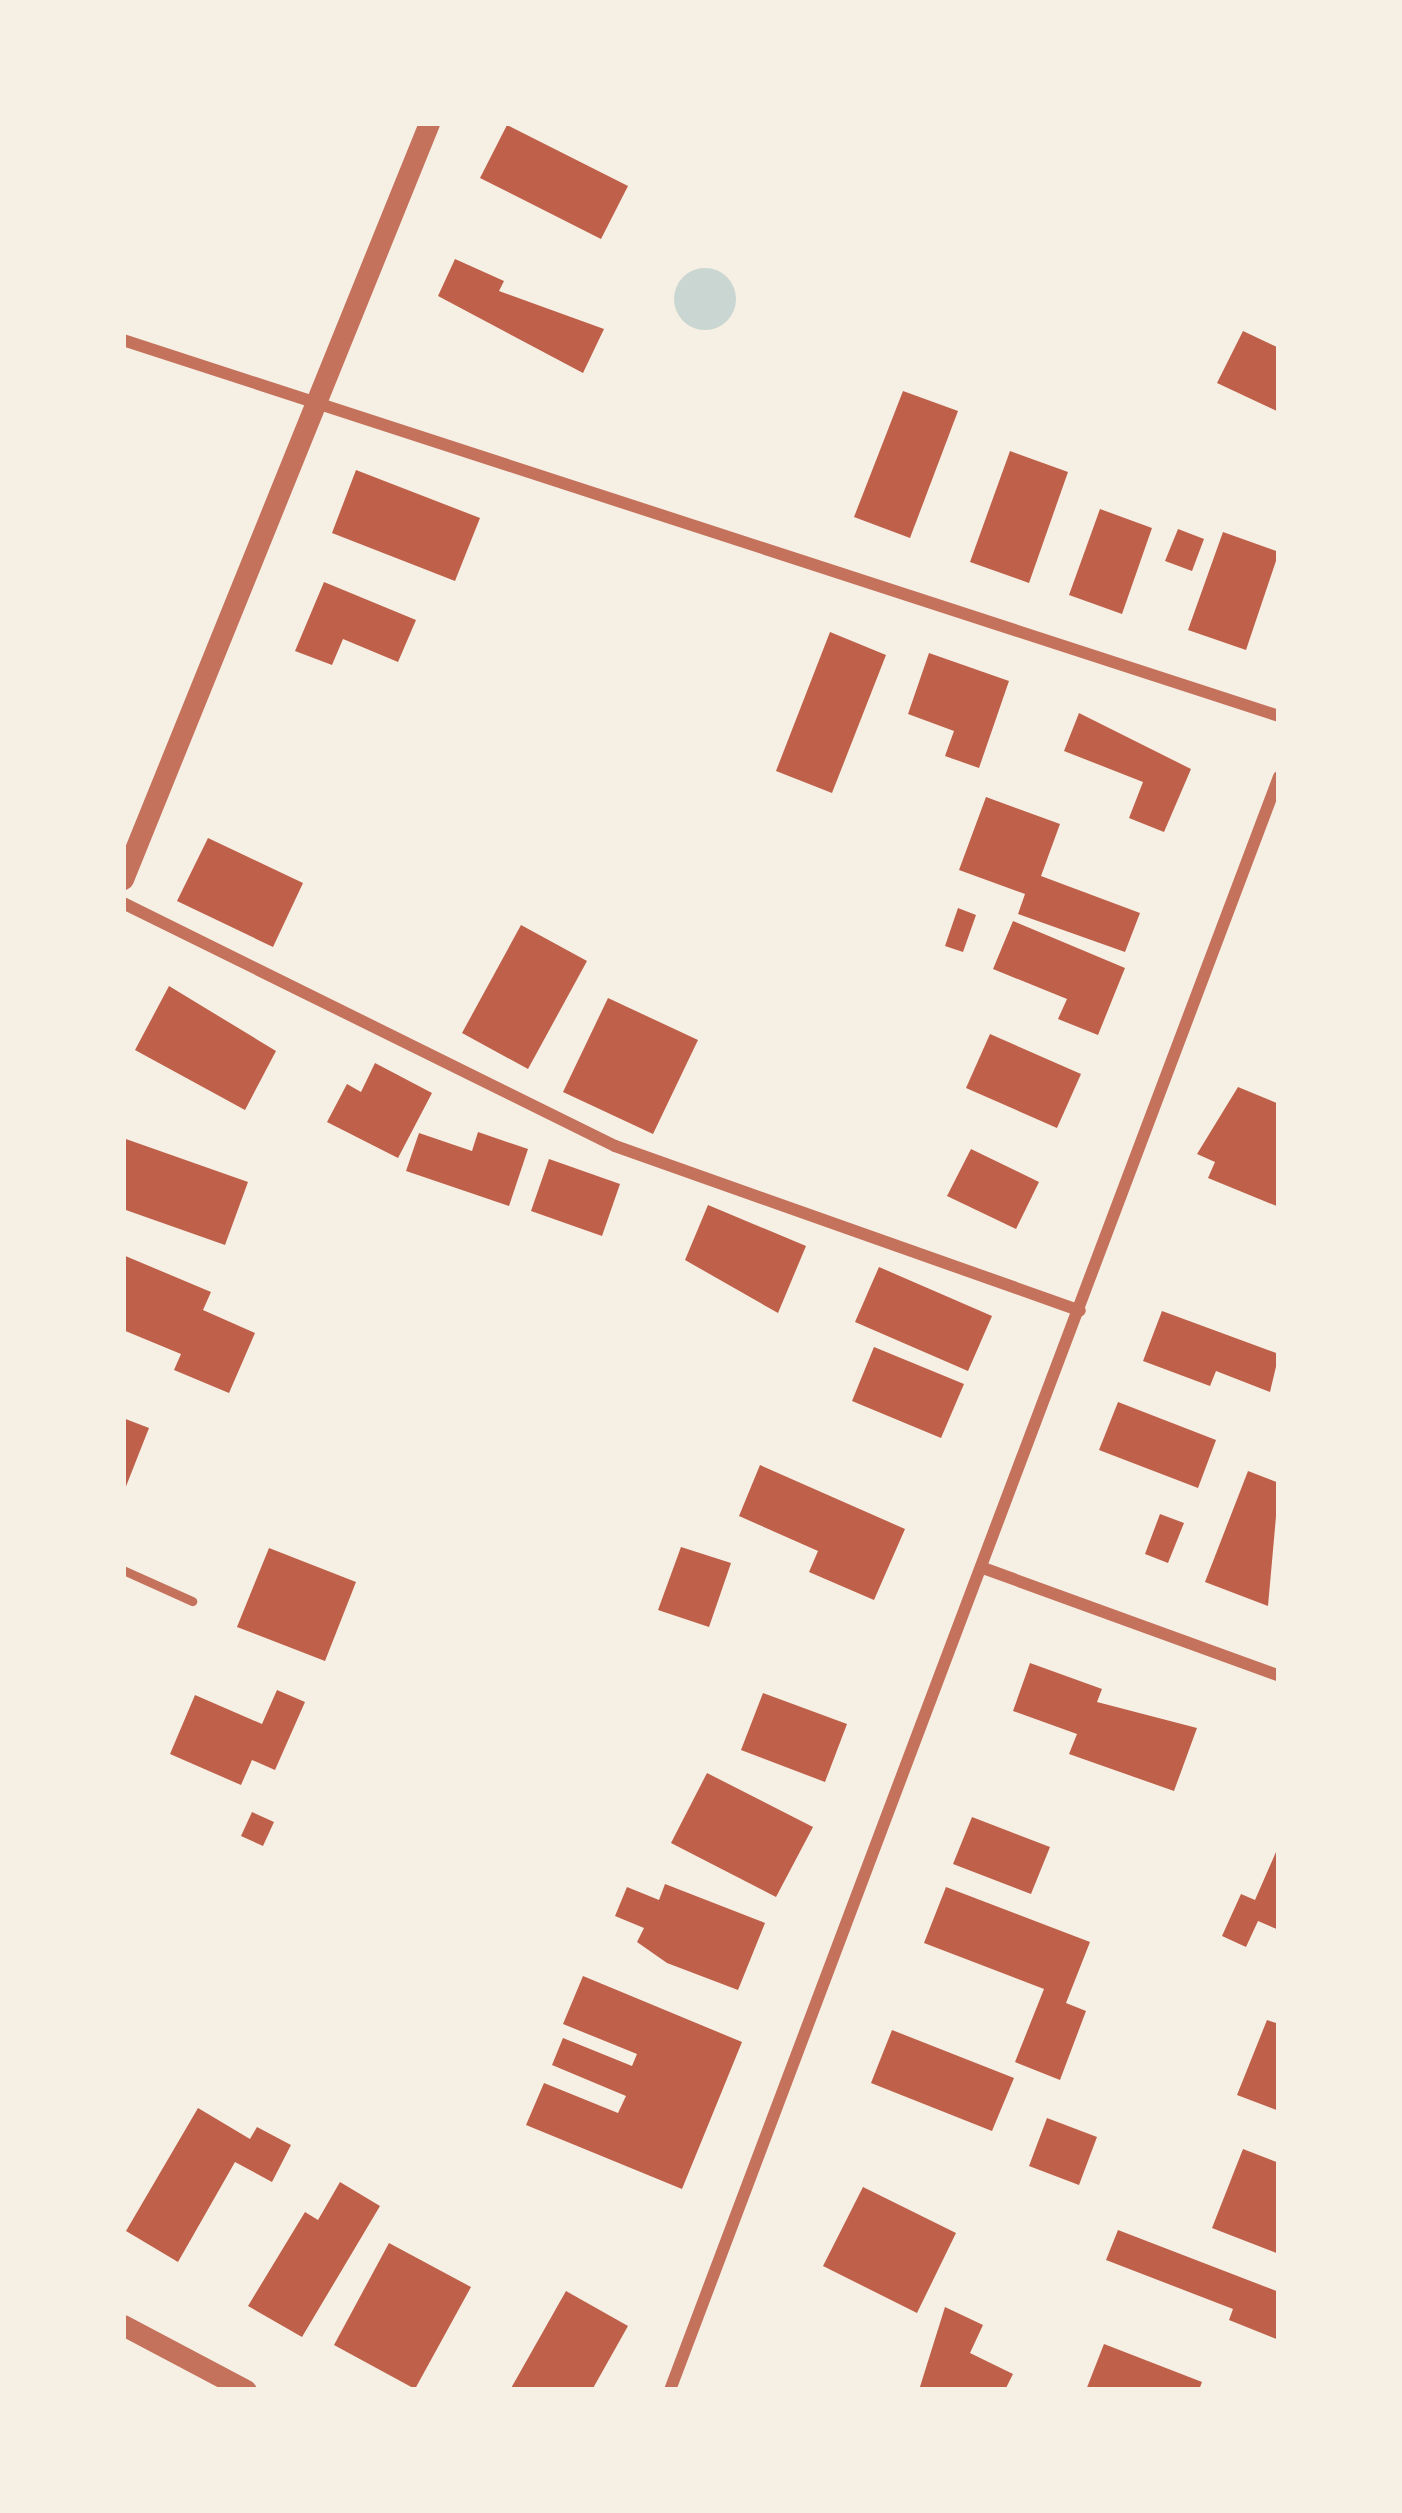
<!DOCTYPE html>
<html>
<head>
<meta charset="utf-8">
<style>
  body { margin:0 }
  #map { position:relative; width:1402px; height:2513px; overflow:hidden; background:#f6efe4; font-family:"Space Grotesk",sans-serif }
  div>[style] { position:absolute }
  .water>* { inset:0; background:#c9d6d2 }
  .round { border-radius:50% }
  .building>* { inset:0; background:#bf614a }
  .service>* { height:9px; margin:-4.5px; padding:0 4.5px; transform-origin:4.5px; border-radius:4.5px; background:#c5725c }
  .minor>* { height:12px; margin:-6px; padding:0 6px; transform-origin:6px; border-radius:6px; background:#c5725c }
  .tertiary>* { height:21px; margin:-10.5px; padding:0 10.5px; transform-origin:10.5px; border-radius:10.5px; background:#c5725c }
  span { translate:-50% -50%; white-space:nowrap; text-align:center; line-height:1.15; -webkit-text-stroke:10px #f6efe4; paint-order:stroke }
  .frame { position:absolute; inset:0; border:126px solid #f6efe4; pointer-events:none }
</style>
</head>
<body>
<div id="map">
  <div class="water">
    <div class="round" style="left:674px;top:268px;width:62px;height:62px"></div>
  </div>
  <div class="building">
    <div style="clip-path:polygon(507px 125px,628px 186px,601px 239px,480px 178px)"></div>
    <div style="clip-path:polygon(455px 259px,504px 281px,499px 291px,604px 329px,583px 373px,438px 296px)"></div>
    <div style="clip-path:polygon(1243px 331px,1279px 348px,1279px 412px,1217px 383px)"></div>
    <div style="clip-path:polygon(903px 391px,958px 411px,910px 538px,854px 517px)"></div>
    <div style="clip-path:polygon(1010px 451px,1068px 472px,1029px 583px,970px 562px)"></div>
    <div style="clip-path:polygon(356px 470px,480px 518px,455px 581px,332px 533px)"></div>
    <div style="clip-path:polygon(1100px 509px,1152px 528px,1122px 614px,1069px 595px)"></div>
    <div style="clip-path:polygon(1178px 529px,1204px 539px,1192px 571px,1165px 561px)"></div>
    <div style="clip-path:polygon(1223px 532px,1279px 552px,1246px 650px,1188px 630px)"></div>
    <div style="clip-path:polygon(324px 582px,416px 620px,398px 662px,343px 639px,332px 665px,295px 651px)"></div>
    <div style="clip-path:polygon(830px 632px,886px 655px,832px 793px,776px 771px)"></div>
    <div style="clip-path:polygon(929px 653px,1009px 681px,979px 768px,945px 756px,954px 731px,908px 714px)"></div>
    <div style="clip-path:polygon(1079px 713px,1191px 769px,1164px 832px,1129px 818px,1143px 782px,1064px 751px)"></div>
    <div style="clip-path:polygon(986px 797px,1060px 824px,1041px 876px,1140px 913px,1125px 952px,1018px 914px,1025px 894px,959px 870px)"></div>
    <div style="clip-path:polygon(208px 838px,303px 883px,273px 947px,177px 901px)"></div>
    <div style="clip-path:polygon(958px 908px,976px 915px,963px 952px,945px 946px)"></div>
    <div style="clip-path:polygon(1013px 921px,1125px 968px,1098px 1035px,1058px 1019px,1067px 999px,993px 969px)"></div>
    <div style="clip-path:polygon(521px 925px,587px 961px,528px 1069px,462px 1033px)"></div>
    <div style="clip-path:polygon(169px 986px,276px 1051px,245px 1110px,135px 1050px)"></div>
    <div style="clip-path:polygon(608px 998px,698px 1040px,653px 1134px,563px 1092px)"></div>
    <div style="clip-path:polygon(990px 1034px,1081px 1074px,1057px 1128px,966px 1088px)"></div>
    <div style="clip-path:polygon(375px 1063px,432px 1093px,398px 1158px,327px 1122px,347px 1084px,361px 1092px)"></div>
    <div style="clip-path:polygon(1238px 1087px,1279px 1104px,1279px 1207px,1208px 1178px,1215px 1162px,1197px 1154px)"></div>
    <div style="clip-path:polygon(478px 1132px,528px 1149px,509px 1206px,406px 1171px,419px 1133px,472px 1151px)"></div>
    <div style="clip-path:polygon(123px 1138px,248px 1182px,225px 1245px,123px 1209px)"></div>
    <div style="clip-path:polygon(971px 1149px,1039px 1182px,1016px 1229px,947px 1196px)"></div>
    <div style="clip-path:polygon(549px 1159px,620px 1184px,602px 1236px,531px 1211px)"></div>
    <div style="clip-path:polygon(708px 1205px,806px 1246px,778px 1313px,685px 1260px)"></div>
    <div style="clip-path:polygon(123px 1255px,211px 1292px,203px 1310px,255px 1333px,229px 1393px,174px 1370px,181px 1354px,123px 1330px)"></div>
    <div style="clip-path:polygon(879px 1267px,992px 1316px,968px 1371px,855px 1322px)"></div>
    <div style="clip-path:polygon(1162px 1311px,1279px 1354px,1270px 1392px,1216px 1371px,1210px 1386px,1143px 1361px)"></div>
    <div style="clip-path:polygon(874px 1347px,964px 1384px,941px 1438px,852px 1401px)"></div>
    <div style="clip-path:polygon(1118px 1402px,1216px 1440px,1198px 1488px,1099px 1450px)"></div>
    <div style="clip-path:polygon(123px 1418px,149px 1428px,123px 1494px)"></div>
    <div style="clip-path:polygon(760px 1465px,905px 1529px,874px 1600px,809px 1572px,818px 1551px,739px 1516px)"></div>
    <div style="clip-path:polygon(1248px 1471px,1279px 1483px,1268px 1606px,1205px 1582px)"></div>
    <div style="clip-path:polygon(1160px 1514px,1184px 1523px,1168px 1563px,1145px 1554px)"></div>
    <div style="clip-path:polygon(681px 1547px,731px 1563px,709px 1627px,658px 1610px)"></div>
    <div style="clip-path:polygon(269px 1548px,356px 1582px,325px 1661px,237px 1627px)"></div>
    <div style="clip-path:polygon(1030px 1663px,1102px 1689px,1097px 1702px,1197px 1728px,1174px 1791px,1069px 1754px,1077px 1734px,1013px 1711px)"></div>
    <div style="clip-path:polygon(277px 1690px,305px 1702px,275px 1770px,252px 1760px,241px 1785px,170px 1754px,195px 1695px,262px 1724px)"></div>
    <div style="clip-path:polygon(763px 1693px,847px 1724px,825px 1782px,741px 1750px)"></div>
    <div style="clip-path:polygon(707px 1773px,813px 1827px,776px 1897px,671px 1843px)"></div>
    <div style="clip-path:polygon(252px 1812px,274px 1822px,263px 1846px,241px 1836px)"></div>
    <div style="clip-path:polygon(972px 1817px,1050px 1847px,1031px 1894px,953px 1864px)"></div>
    <div style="clip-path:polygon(1279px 1845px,1279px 1930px,1258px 1921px,1246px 1947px,1222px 1936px,1241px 1894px,1255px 1900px)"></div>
    <div style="clip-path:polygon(665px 1884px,765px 1923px,738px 1990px,667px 1963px,637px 1942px,644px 1928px,615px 1916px,627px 1887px,659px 1900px)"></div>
    <div style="clip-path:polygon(946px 1887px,1090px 1942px,1066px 2003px,1086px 2011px,1060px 2080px,1015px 2062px,1044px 1989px,924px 1943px)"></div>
    <div style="clip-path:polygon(583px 1976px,742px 2042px,682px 2189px,526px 2125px,544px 2083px,618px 2113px,626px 2096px,552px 2065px,563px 2038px,632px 2066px,637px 2054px,563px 2024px)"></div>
    <div style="clip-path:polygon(1267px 2020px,1279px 2024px,1279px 2111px,1237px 2095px)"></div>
    <div style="clip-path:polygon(892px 2030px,1014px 2078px,992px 2131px,871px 2083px)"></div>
    <div style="clip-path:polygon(198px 2108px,250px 2139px,257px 2127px,291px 2145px,272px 2182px,235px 2162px,178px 2262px,126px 2231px)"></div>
    <div style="clip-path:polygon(1047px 2118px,1097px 2137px,1079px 2185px,1029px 2166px)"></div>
    <div style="clip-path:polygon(1243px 2149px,1279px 2163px,1279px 2254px,1212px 2228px)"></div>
    <div style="clip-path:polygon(340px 2182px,380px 2206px,302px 2337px,248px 2306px,305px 2212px,318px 2220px)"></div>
    <div style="clip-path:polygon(863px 2187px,956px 2233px,917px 2313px,823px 2266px)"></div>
    <div style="clip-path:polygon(1118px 2230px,1279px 2292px,1279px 2340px,1229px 2320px,1233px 2309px,1106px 2260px)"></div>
    <div style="clip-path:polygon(389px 2243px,471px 2287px,415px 2389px,334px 2345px)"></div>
    <div style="clip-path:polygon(566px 2291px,628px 2326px,592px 2390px,510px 2390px)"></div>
    <div style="clip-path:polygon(945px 2307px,983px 2325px,970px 2353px,1013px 2374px,1005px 2390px,919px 2390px)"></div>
    <div style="clip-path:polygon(1104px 2344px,1202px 2382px,1199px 2390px,1086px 2390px)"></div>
  </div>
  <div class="service">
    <div style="left:123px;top:1570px;width:76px;rotate:24.2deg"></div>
  </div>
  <div class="minor">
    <div style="left:123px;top:340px;width:1216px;rotate:18.02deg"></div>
    <div style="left:123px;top:903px;width:549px;rotate:26.28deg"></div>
    <div style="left:615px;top:1146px;width:493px;rotate:19.5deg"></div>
    <div style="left:983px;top:1568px;width:315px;rotate:20deg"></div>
    <div style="left:670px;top:2390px;width:1724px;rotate:-69.32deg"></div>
  </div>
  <div class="tertiary">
    <div style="left:123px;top:879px;width:816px;rotate:-67.96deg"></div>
    <div style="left:123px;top:2325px;width:139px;rotate:27.9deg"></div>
  </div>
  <div class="frame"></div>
</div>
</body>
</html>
